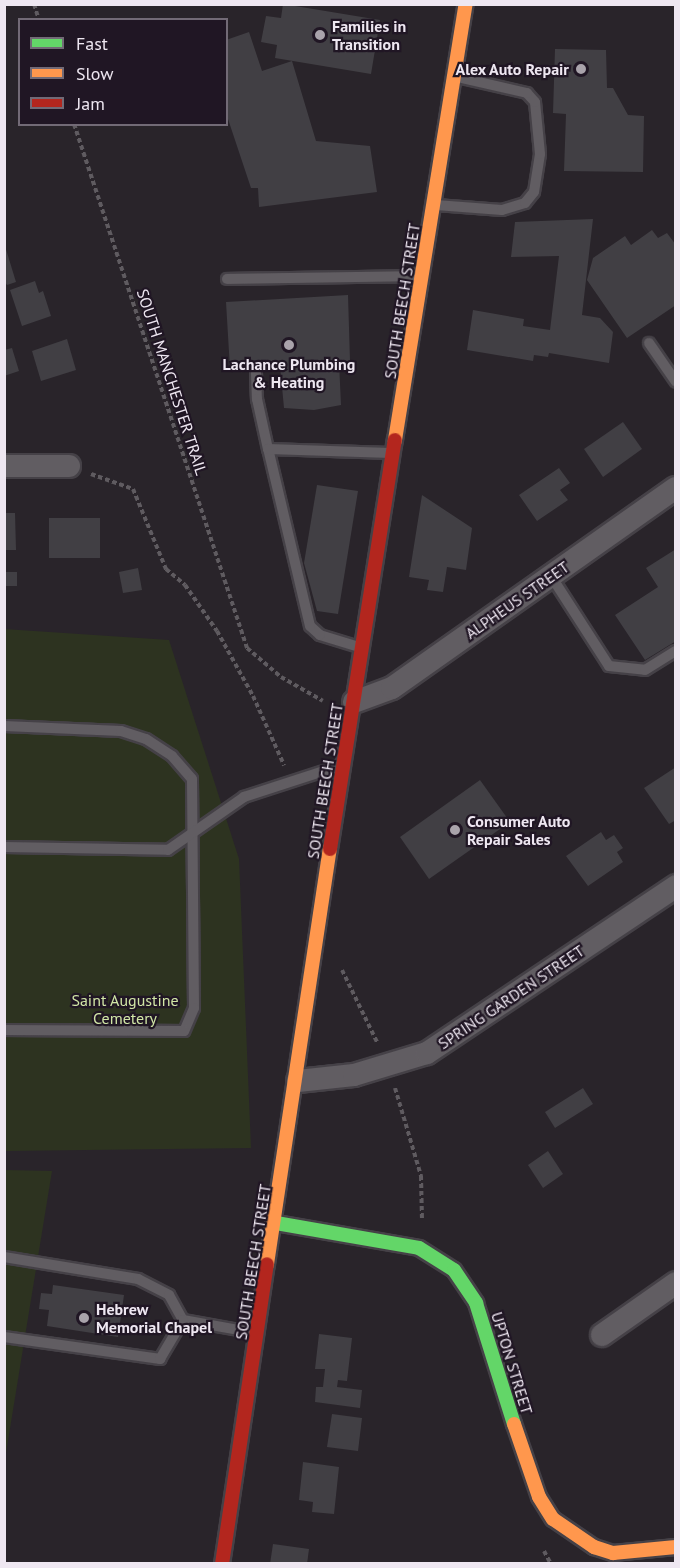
<!DOCTYPE html>
<html>
<head>
<meta charset="utf-8">
<style>
  body { margin:0 }
  #map { position:relative; width:680px; height:1568px; overflow:hidden; background:#29242a; font-family:"PT Sans",sans-serif }
  div>[style] { position:absolute }
  .green>* { inset:0; background:#2d3320 }
  .building>* { inset:0; background:#413f44 }
  .path>* { height:4px; margin-top:-2px; transform-origin:0; background:repeating-linear-gradient(90deg,#5f5b60 0 4.5px,transparent 0 7.5px) }
  .roads { filter:drop-shadow(2px 0 #454147) drop-shadow(-2px 0 #454147) drop-shadow(0 2px #454147) drop-shadow(0 -2px #454147) }
  .lane>* { height:10px; margin:-5px; padding:0 5px; transform-origin:5px; border-radius:5px; background:#615d62 }
  .street>* { height:22px; margin:-11px; padding:0 11px; transform-origin:11px; border-radius:11px; background:#615d62 }
  .fast>* { height:14px; margin:-7px; padding:0 7px; transform-origin:7px; border-radius:7px; background:#63d668 }
  .slow>* { height:14px; margin:-7px; padding:0 7px; transform-origin:7px; border-radius:7px; background:#ff974d }
  .jam>* { height:14px; margin:-7px; padding:0 7px; transform-origin:7px; border-radius:7px; background:#b3261e }
  .dots>* { width:16px; height:16px; translate:-50% -50%; box-sizing:border-box; border:3px solid #201624; border-radius:50% }
  span { translate:-50% -50%; white-space:nowrap; text-align:center; line-height:1.15; -webkit-text-stroke:4.5px #201624; paint-order:stroke }
  .poi-label { font-size:16px; color:#eee7f1; font-weight:700 }
  .left { translate:0 -50%; text-align:left }
  .right { translate:-100% -50%; text-align:right }
  .street-label { font-size:16px; color:#eee7f1 }
  .park-label { font-size:16px; color:#d1e6a6 }
  .frame { position:absolute; inset:0; border:6px solid #eee7f1; pointer-events:none }
  .legend { position:absolute; left:18px; top:18px; width:210px; height:108px; box-sizing:border-box; background:#201624; border:2px solid #726a76; margin:0; padding:8px 10px; list-style:none; font-size:18px; color:#eee7f1 }
  .legend li { display:flex; align-items:center; gap:12px; height:30px }
  .legend b { width:30px; border:2px solid #726a76 }
</style>
</head>
<body>
<div id="map">
  <div class="green">
    <div style="clip-path:polygon(4px 629px,169px 640px,239px 859px,251px 1148px,5px 1151px)"></div>
    <div style="clip-path:polygon(5px 1170px,52px 1171px,5px 1459px)"></div>
  </div>
  <div class="building">
    <div style="clip-path:polygon(283px 4px,380px 20px,371px 74px,275px 58px,277px 45px,261px 42px,266px 16px,281px 18px)"></div>
    <div style="clip-path:polygon(249px 32px,262px 71px,292px 61px,316px 141px,370px 146px,377px 192px,259px 207px,258px 188px,251px 188px,226px 113px,226px 40px)"></div>
    <div style="clip-path:polygon(555px 49px,606px 50px,607px 88px,613px 88px,628px 115px,644px 116px,643px 172px,564px 171px,566px 114px,553px 113px)"></div>
    <div style="clip-path:polygon(593px 219px,582px 315px,600px 318px,613px 332px,609px 363px,549px 353px,548px 357px,534px 355px,533px 361px,467px 350px,473px 310px,524px 319px,523px 326px,550px 330px,559px 256px,511px 257px,515px 222px)"></div>
    <div style="clip-path:polygon(652px 230px,658px 238px,667px 233px,676px 245px,676px 305px,627px 338px,587px 280px,593px 258px,625px 236px,631px 245px)"></div>
    <div style="clip-path:polygon(5px 246px,16px 282px,7px 285px,4px 281px)"></div>
    <div style="clip-path:polygon(35px 281px,39px 293px,43px 291px,51px 316px,22px 326px,10px 290px)"></div>
    <div style="clip-path:polygon(348px 295px,350px 361px,339px 362px,341px 405px,314px 410px,284px 408px,280px 366px,230px 369px,226px 302px)"></div>
    <div style="clip-path:polygon(67px 339px,76px 370px,41px 381px,32px 351px)"></div>
    <div style="clip-path:polygon(12px 348px,19px 371px,4px 376px,4px 350px)"></div>
    <div style="clip-path:polygon(623px 422px,642px 449px,603px 477px,584px 449px)"></div>
    <div style="clip-path:polygon(559px 468px,570px 483px,560px 490px,568px 500px,537px 521px,519px 495px)"></div>
    <div style="clip-path:polygon(317px 485px,358px 491px,338px 614px,317px 611px,304px 563px)"></div>
    <div style="clip-path:polygon(422px 495px,472px 528px,466px 570px,447px 567px,443px 592px,427px 590px,429px 580px,409px 577px)"></div>
    <div style="clip-path:polygon(4px 513px,15px 513px,16px 550px,4px 550px)"></div>
    <div style="clip-path:polygon(49px 518px,100px 518px,100px 558px,49px 558px)"></div>
    <div style="clip-path:polygon(676px 549px,676px 641px,645px 660px,615px 615px,658px 587px,646px 568px)"></div>
    <div style="clip-path:polygon(138px 568px,142px 590px,123px 593px,119px 572px)"></div>
    <div style="clip-path:polygon(5px 572px,17px 572px,17px 586px,5px 586px)"></div>
    <div style="clip-path:polygon(676px 767px,676px 820px,669px 824px,644px 788px)"></div>
    <div style="clip-path:polygon(480px 780px,510px 822px,429px 879px,400px 837px)"></div>
    <div style="clip-path:polygon(601px 832px,606px 840px,614px 835px,623px 848px,617px 852px,623px 862px,588px 886px,566px 856px)"></div>
    <div style="clip-path:polygon(583px 1088px,593px 1104px,555px 1128px,545px 1112px)"></div>
    <div style="clip-path:polygon(548px 1151px,563px 1174px,543px 1188px,528px 1165px)"></div>
    <div style="clip-path:polygon(53px 1285px,124px 1295px,118px 1337px,47px 1326px,49px 1310px,39px 1309px,41px 1293px,52px 1294px)"></div>
    <div style="clip-path:polygon(319px 1334px,352px 1338px,347px 1381px,338px 1380px,337px 1387px,362px 1390px,360px 1408px,315px 1402px,316px 1387px,323px 1387px,325px 1369px,315px 1369px)"></div>
    <div style="clip-path:polygon(332px 1414px,362px 1418px,358px 1451px,327px 1447px)"></div>
    <div style="clip-path:polygon(303px 1462px,339px 1467px,334px 1514px,312px 1512px,313px 1502px,299px 1500px)"></div>
    <div style="clip-path:polygon(273px 1544px,309px 1549px,307px 1564px,270px 1564px)"></div>
  </div>
  <div class="path">
    <div style="left:34px;top:4px;width:17px;rotate:73deg"></div>
    <div style="left:74px;top:124px;width:552px;rotate:71.73deg"></div>
    <div style="left:247px;top:648px;width:45px;rotate:40.5deg"></div>
    <div style="left:281px;top:677px;width:48px;rotate:29.7deg"></div>
    <div style="left:91px;top:474px;width:45px;rotate:19.7deg"></div>
    <div style="left:133px;top:489px;width:87px;rotate:67.6deg"></div>
    <div style="left:166px;top:569px;width:25px;rotate:40deg"></div>
    <div style="left:185px;top:585px;width:56px;rotate:55.2deg"></div>
    <div style="left:217px;top:631px;width:74px;rotate:61deg"></div>
    <div style="left:253px;top:696px;width:76px;rotate:65.8deg"></div>
    <div style="left:342px;top:970px;width:80px;rotate:64.1deg"></div>
    <div style="left:395px;top:1088px;width:92px;rotate:73.5deg"></div>
    <div style="left:421px;top:1176px;width:44px;rotate:88.7deg"></div>
    <div style="left:544px;top:1551px;width:15px;rotate:62deg"></div>
  </div>
  <div class="roads">
    <div class="lane">
      <div style="left:436px;top:205px;width:66px;rotate:4.3deg"></div>
      <div style="left:502px;top:210px;width:24px;rotate:-17deg"></div>
      <div style="left:525px;top:203px;width:14px;rotate:-51deg"></div>
      <div style="left:534px;top:192px;width:38px;rotate:-81deg"></div>
      <div style="left:540px;top:154px;width:52px;rotate:-95.5deg"></div>
      <div style="left:535px;top:102px;width:12px;rotate:-132deg"></div>
      <div style="left:527px;top:93px;width:72px;rotate:-167.1deg"></div>
      <div style="left:227px;top:279px;width:192px;rotate:-0.9deg"></div>
      <div style="left:649px;top:343px;width:47px;rotate:55.3deg"></div>
      <div style="left:256px;top:373px;width:26px;rotate:88deg"></div>
      <div style="left:257px;top:399px;width:51px;rotate:77.6deg"></div>
      <div style="left:551px;top:576px;width:107px;rotate:57.2deg"></div>
      <div style="left:609px;top:666px;width:36px;rotate:6deg"></div>
      <div style="left:645px;top:670px;width:36px;rotate:-32deg"></div>
      <div style="left:359px;top:647px;width:41px;rotate:-162.9deg"></div>
      <div style="left:320px;top:635px;width:13px;rotate:-138deg"></div>
      <div style="left:310px;top:626px;width:182px;rotate:-103.3deg"></div>
      <div style="left:268px;top:449px;width:123px;rotate:1.9deg"></div>
      <div style="left:4px;top:726px;width:117px;rotate:2.4deg"></div>
      <div style="left:121px;top:731px;width:26px;rotate:18deg"></div>
      <div style="left:146px;top:739px;width:31px;rotate:33deg"></div>
      <div style="left:172px;top:756px;width:30px;rotate:49deg"></div>
      <div style="left:192px;top:779px;width:229px;rotate:89.5deg"></div>
      <div style="left:194px;top:1008px;width:25px;rotate:113deg"></div>
      <div style="left:184px;top:1031px;width:180px;rotate:-179.7deg"></div>
      <div style="left:4px;top:847px;width:164px;rotate:1deg"></div>
      <div style="left:168px;top:850px;width:93px;rotate:-34.9deg"></div>
      <div style="left:244px;top:797px;width:100px;rotate:-18.1deg"></div>
      <div style="left:4px;top:1257px;width:136px;rotate:9.3deg"></div>
      <div style="left:138px;top:1279px;width:35px;rotate:27deg"></div>
      <div style="left:169px;top:1295px;width:29px;rotate:61deg"></div>
      <div style="left:183px;top:1320px;width:73px;rotate:10.2deg"></div>
      <div style="left:4px;top:1337px;width:158px;rotate:8deg"></div>
      <div style="left:160px;top:1359px;width:45px;rotate:-59.5deg"></div>
    </div>
    <div class="street">
      <div style="left:4px;top:466px;width:65px"></div>
      <div style="left:354px;top:702px;width:40px;rotate:-20.2deg"></div>
      <div style="left:392px;top:688px;width:347px;rotate:-35.2deg"></div>
      <div style="left:298px;top:1081px;width:56px;rotate:-6.1deg"></div>
      <div style="left:354px;top:1075px;width:76px;rotate:-16.8deg"></div>
      <div style="left:427px;top:1053px;width:300px;rotate:-33.8deg"></div>
      <div style="left:602px;top:1335px;width:90px;rotate:-35.1deg"></div>
    </div>
    <div class="fast">
      <div style="left:276px;top:1223px;width:145px;rotate:9.9deg"></div>
      <div style="left:419px;top:1248px;width:41px;rotate:32.2deg"></div>
      <div style="left:454px;top:1270px;width:40px;rotate:56deg"></div>
      <div style="left:476px;top:1303px;width:127px;rotate:72.6deg"></div>
    </div>
    <div class="slow">
      <div style="left:395px;top:440px;width:442px;rotate:-80.8deg"></div>
      <div style="left:267px;top:1264px;width:420px;rotate:-81.4deg"></div>
      <div style="left:514px;top:1424px;width:77px;rotate:71.1deg"></div>
      <div style="left:539px;top:1497px;width:26px;rotate:58deg"></div>
      <div style="left:553px;top:1519px;width:50px;rotate:34.3deg"></div>
      <div style="left:594px;top:1547px;width:20px;rotate:18deg"></div>
      <div style="left:613px;top:1553px;width:63px;rotate:-5.4deg"></div>
    </div>
    <div class="jam">
      <div style="left:330px;top:849px;width:414px;rotate:-81deg"></div>
      <div style="left:222px;top:1564px;width:303px;rotate:-81.5deg"></div>
    </div>
  </div>
  <div class="dots">
    <div style="left:320px;top:35px;background:#a9a3ab"></div>
    <div style="left:581px;top:69px;background:#a9a3ab"></div>
    <div style="left:289px;top:345px;background:#a9a3ab"></div>
    <div style="left:455px;top:830px;background:#a9a3ab"></div>
    <div style="left:84px;top:1318px;background:#a9a3ab"></div>
  </div>
  <div class="poi-label">
    <span class="left" style="left:332px;top:35px">Families in<br>Transition</span>
    <span class="right" style="left:569px;top:69px">Alex Auto Repair</span>
    <span style="left:289px;top:373px">Lachance Plumbing<br>&amp; Heating</span>
    <span class="left" style="left:467px;top:830px">Consumer Auto<br>Repair Sales</span>
    <span class="left" style="left:96px;top:1318px">Hebrew<br>Memorial Chapel</span>
  </div>
  <div class="street-label">
    <span style="left:402px;top:301px;rotate:-81deg">SOUTH BEECH STREET</span>
    <span style="left:172px;top:382px;rotate:72deg">SOUTH MANCHESTER TRAIL</span>
    <span style="left:517px;top:600px;rotate:-35deg">ALPHEUS STREET</span>
    <span style="left:325px;top:781px;rotate:-81deg">SOUTH BEECH STREET</span>
    <span style="left:511px;top:997px;rotate:-34deg">SPRING GARDEN STREET</span>
    <span style="left:253px;top:1262px;rotate:-81deg">SOUTH BEECH STREET</span>
    <span style="left:512px;top:1363px;rotate:73deg">UPTON STREET</span>
  </div>
  <div class="park-label">
    <span style="left:125px;top:1009px">Saint Augustine<br>Cemetery</span>
  </div>
  <div class="frame"></div>
  <ul class="legend">
  <li><b style="height:8px;background:#63d668"></b>Fast</li>
  <li><b style="height:8px;background:#ff974d"></b>Slow</li>
  <li><b style="height:8px;background:#b3261e"></b>Jam</li>
  </ul>
</div>
</body>
</html>
